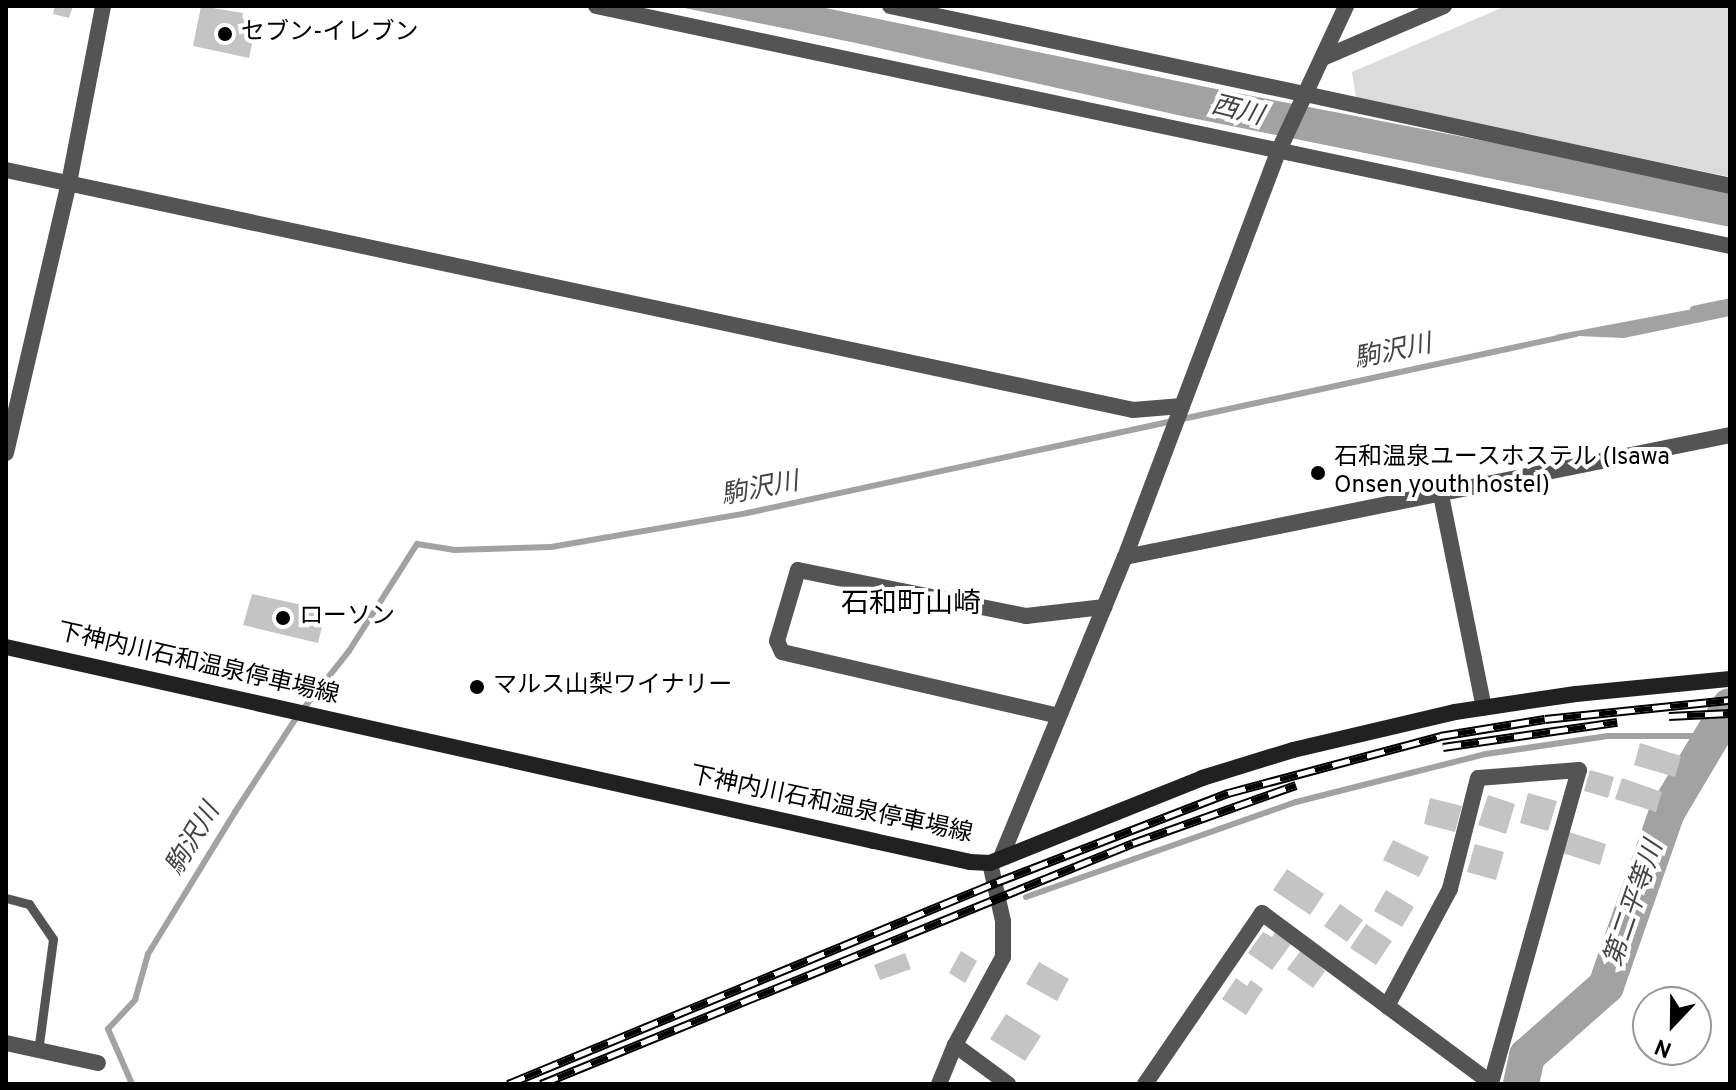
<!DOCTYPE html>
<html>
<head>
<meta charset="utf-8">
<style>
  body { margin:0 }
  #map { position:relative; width:1736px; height:1090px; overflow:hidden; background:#fff; font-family:Overpass,"Noto Sans JP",sans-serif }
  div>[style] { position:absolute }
  .green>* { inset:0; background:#dbdbdb }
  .water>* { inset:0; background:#a2a2a2 }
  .stream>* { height:6px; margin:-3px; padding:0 3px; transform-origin:3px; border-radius:3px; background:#a2a2a2 }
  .river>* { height:36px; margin:-18px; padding:0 18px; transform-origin:18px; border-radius:18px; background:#a2a2a2 }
  .building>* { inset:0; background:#c4c4c4 }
  .service>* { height:9px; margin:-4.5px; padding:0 4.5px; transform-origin:4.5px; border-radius:4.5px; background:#545454 }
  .minor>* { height:16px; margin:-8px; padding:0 8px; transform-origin:8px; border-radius:8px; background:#545454 }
  .tertiary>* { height:16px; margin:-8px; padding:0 8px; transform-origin:8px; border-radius:8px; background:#545454 }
  .secondary>* { height:16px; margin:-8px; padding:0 8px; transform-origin:8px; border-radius:8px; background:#212121 }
  .rail>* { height:9px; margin-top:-4.5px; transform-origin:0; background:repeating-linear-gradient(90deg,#fff 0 18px,#000 0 36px); box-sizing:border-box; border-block:2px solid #000 }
  .dots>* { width:22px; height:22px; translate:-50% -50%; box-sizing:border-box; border:4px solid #fff; border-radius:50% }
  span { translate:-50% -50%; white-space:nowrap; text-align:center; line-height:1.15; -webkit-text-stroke:8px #fff; paint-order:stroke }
  .poi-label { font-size:24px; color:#000 }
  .left { translate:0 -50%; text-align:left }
  .street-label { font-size:24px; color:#000 }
  .water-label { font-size:26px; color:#434343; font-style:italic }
  .quarter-label { font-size:28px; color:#000 }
  .frame { position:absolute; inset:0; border:8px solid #000; pointer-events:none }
  .north { position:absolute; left:1632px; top:986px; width:80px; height:80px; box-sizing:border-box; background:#fff; border:2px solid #999; border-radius:50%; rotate:202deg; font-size:22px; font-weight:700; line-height:32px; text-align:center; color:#000 }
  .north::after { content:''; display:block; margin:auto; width:28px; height:36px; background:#000; clip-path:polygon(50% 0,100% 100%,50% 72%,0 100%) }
</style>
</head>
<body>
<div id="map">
  <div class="green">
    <div style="clip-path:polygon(1506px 6px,1730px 6px,1730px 177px,1356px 98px,1352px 72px)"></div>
  </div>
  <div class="water">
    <div style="clip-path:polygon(675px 6px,816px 6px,1216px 89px,1577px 159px,1730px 193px,1730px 227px,1182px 116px,856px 43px)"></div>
    <div style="clip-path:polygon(1730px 302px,1730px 316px,1624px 338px,1555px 335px)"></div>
    <div style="clip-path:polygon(1730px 690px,1730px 738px,1715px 765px,1693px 754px)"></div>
  </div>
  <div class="stream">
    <div style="left:1693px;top:309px;width:38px;rotate:-12deg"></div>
    <div style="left:1026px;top:897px;width:286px;rotate:-19.4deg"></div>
    <div style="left:1296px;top:802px;width:196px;rotate:-14.2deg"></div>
    <div style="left:1486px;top:754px;width:123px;rotate:-8.4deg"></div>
    <div style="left:1608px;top:736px;width:102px"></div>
    <div style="left:132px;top:1084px;width:60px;rotate:-113.6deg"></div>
    <div style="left:108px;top:1029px;width:40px;rotate:-47deg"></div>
    <div style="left:135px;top:1000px;width:48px;rotate:-74.2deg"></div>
    <div style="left:148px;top:954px;width:167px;rotate:-58.5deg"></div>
    <div style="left:235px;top:812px;width:112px;rotate:-57deg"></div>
    <div style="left:296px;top:718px;width:85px;rotate:-51.7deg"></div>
    <div style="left:349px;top:651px;width:127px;rotate:-57.6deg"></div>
    <div style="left:417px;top:544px;width:37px;rotate:9deg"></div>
    <div style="left:454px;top:550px;width:97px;rotate:-1.8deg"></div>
    <div style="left:551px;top:547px;width:199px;rotate:-9.8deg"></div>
    <div style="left:747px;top:513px;width:848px;rotate:-12.18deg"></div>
  </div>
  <div class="river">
    <div style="left:1521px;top:1084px;width:29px;rotate:-78deg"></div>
    <div style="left:1527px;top:1056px;width:106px;rotate:-41.5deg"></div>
    <div style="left:1606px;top:986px;width:184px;rotate:-70.7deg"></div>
    <div style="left:1667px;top:812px;width:123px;rotate:-59.3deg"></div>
  </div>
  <div class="building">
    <div style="clip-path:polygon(55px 6px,73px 6px,69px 18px,53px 14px)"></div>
    <div style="clip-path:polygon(201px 6px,243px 13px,242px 18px,257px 21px,249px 58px,193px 46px)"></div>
    <div style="clip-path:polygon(252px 594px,316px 608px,312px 622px,322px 626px,318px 643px,243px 625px)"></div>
    <div style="clip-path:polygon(1640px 743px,1681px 756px,1675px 777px,1634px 765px)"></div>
    <div style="clip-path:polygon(1590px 770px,1614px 777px,1608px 798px,1584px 791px)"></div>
    <div style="clip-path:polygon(1622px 778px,1662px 792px,1656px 812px,1615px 799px)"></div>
    <div style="clip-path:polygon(1528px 793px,1557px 801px,1548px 831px,1520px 823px)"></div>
    <div style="clip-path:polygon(1488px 795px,1515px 804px,1506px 834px,1478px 825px)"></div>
    <div style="clip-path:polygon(1430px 798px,1462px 806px,1455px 832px,1424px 824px)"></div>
    <div style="clip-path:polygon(1566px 831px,1606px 844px,1600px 865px,1559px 852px)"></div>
    <div style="clip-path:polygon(1393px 840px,1429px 857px,1419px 877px,1383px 860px)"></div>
    <div style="clip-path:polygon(1475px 844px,1504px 852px,1496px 880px,1467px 872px)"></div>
    <div style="clip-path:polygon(1287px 869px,1324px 894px,1310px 915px,1273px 890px)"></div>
    <div style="clip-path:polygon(1386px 890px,1414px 907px,1402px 927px,1374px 911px)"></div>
    <div style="clip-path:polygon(1340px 904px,1363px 920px,1347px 942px,1324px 926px)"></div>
    <div style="clip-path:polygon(1366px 924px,1392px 941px,1376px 965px,1350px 948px)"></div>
    <div style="clip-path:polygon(1263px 932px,1272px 937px,1275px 932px,1291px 944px,1272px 970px,1248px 953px)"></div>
    <div style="clip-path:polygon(1302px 949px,1325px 971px,1313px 988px,1287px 969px)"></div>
    <div style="clip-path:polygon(961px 951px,977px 961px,965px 983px,949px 973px)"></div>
    <div style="clip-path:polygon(905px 953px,911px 969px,880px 980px,874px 965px)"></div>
    <div style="clip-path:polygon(1039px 962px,1069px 979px,1057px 1001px,1026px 984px)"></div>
    <div style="clip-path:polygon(1236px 978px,1247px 986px,1251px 980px,1263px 989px,1246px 1015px,1222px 999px)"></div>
    <div style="clip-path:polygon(1006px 1014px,1041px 1036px,1025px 1061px,990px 1039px)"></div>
  </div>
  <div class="service">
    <div style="left:6px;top:898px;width:24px;rotate:15deg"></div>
    <div style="left:29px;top:904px;width:42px;rotate:55.6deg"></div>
    <div style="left:53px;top:939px;width:113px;rotate:97.6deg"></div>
  </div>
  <div class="minor">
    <div style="left:596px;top:6px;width:1159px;rotate:11.95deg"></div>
    <div style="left:890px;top:6px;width:424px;rotate:12deg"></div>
    <div style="left:1323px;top:58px;width:132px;rotate:-23.3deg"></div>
    <div style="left:6px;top:170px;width:1152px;rotate:12.02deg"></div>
    <div style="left:1133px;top:410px;width:49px;rotate:-4.7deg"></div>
    <div style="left:6px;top:453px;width:277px;rotate:-76.9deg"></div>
    <div style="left:69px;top:183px;width:180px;rotate:-79.1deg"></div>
    <div style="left:1441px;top:495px;width:217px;rotate:78.6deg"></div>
    <div style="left:1125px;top:557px;width:617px;rotate:-11.4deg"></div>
    <div style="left:1059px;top:716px;width:284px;rotate:-167deg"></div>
    <div style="left:782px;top:652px;width:12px;rotate:-114deg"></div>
    <div style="left:777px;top:641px;width:74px;rotate:-73.5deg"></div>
    <div style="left:798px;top:570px;width:233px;rotate:11.4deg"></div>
    <div style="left:1026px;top:616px;width:79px;rotate:-6.6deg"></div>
    <div style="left:1002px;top:855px;width:322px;rotate:-67.6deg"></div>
    <div style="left:1125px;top:557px;width:435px;rotate:-69.3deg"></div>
    <div style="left:1279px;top:150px;width:159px;rotate:-65deg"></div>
    <div style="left:6px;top:1043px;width:94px;rotate:12.3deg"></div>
    <div style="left:955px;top:1045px;width:66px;rotate:36.3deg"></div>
    <div style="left:939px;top:1084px;width:42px;rotate:-67.7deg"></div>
    <div style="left:955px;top:1045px;width:100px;rotate:-61.4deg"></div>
    <div style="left:1003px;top:957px;width:36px;rotate:-90deg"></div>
    <div style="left:1003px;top:921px;width:59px;rotate:-102.6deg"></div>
    <div style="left:1145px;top:1084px;width:207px;rotate:-55.6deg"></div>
    <div style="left:1262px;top:913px;width:156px;rotate:36.6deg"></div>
    <div style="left:1387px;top:1006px;width:129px;rotate:36.5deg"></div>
    <div style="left:1491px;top:1083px;width:325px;rotate:-74.3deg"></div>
    <div style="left:1579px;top:770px;width:101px;rotate:175.5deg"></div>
    <div style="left:1478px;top:778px;width:114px;rotate:104.2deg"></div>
    <div style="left:1450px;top:889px;width:133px;rotate:118.3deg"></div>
  </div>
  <div class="tertiary">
    <div style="left:1305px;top:94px;width:435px;rotate:12.2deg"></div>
  </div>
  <div class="secondary">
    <div style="left:6px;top:647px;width:889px;rotate:12.6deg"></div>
    <div style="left:874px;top:841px;width:98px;rotate:12.3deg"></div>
    <div style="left:970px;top:862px;width:20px;rotate:3deg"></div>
    <div style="left:990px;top:863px;width:228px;rotate:-21.8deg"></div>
    <div style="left:1202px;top:778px;width:95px;rotate:-17.1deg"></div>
    <div style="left:1293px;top:750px;width:166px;rotate:-13.2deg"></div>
    <div style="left:1455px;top:712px;width:122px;rotate:-8.5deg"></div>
    <div style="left:1576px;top:694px;width:155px;rotate:-5.6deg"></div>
  </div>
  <div class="rail">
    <div style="left:1669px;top:716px;width:61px;rotate:-2.8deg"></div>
    <div style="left:1443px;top:747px;width:176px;rotate:-8.2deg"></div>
    <div style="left:508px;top:1084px;width:529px;rotate:-22.44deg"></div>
    <div style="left:997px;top:882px;width:248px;rotate:-21.1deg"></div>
    <div style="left:1228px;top:793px;width:220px;rotate:-15deg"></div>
    <div style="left:1440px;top:736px;width:106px;rotate:-9.2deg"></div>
    <div style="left:1545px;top:719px;width:186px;rotate:-5.9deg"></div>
    <div style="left:541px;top:1084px;width:639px;rotate:-22.15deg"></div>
    <div style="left:1133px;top:843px;width:173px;rotate:-19.6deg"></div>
  </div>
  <div class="dots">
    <div style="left:225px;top:34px;background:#000"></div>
    <div style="left:1318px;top:473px;background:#000"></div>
    <div style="left:283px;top:618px;background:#000"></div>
    <div style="left:477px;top:687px;background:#000"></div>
  </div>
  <div class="poi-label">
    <span class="left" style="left:241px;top:34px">セブン-イレブン</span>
    <span class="left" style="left:1334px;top:473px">石和温泉ユースホステル (Isawa<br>Onsen youth hostel)</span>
    <span class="left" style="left:299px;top:618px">ローソン</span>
    <span class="left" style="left:493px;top:687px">マルス山梨ワイナリー</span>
  </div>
  <div class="street-label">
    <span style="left:198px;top:665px;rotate:13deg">下神内川石和温泉停車場線</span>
    <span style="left:831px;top:806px;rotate:12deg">下神内川石和温泉停車場線</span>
  </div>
  <div class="water-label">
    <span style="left:1237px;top:112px;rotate:14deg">西川</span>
    <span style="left:1393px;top:353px;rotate:-12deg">駒沢川</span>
    <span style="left:760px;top:490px;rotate:-11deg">駒沢川</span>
    <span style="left:194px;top:840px;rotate:-59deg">駒沢川</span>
    <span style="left:1635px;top:904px;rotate:-71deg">第二平等川</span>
  </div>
  <div class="quarter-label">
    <span style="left:911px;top:605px">石和町山崎</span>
  </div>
  <div class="frame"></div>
  <div class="north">N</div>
</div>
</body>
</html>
